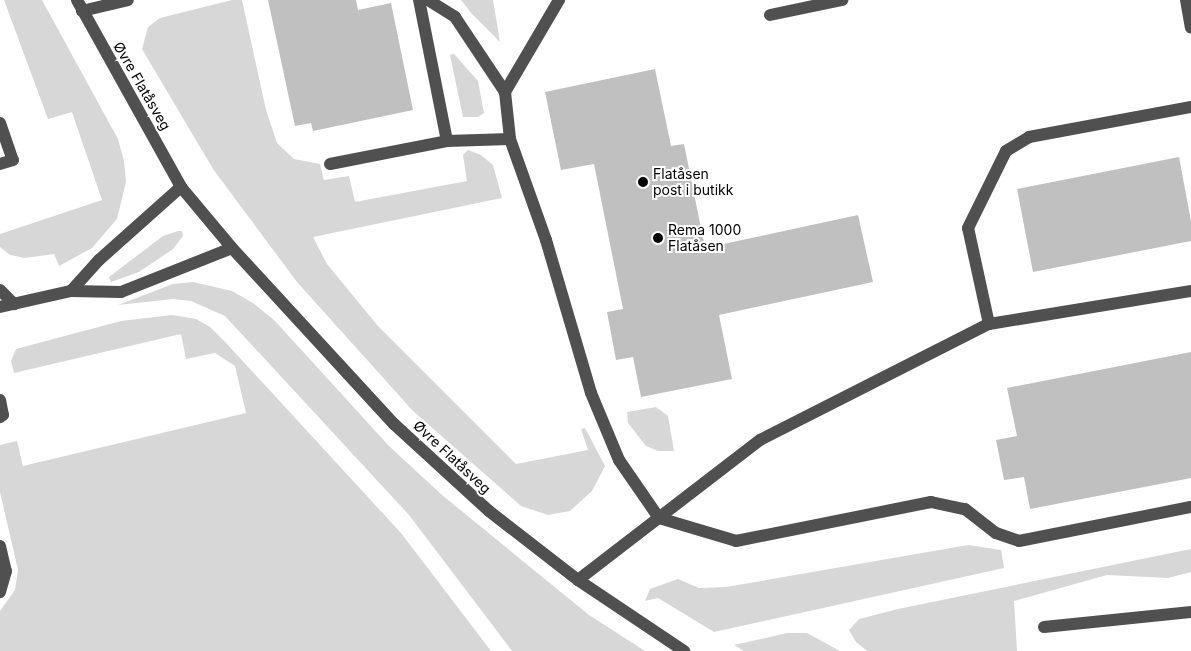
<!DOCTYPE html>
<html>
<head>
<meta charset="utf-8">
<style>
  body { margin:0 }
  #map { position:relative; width:1191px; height:651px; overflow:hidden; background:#fff; font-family:Inter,sans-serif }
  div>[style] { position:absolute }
  .green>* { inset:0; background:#d7d7d7 }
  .building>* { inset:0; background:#c0c0c0 }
  .minor>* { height:12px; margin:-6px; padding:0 6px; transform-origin:6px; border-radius:6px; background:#505050 }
  .dots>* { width:14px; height:14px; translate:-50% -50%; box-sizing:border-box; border:2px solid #fff; border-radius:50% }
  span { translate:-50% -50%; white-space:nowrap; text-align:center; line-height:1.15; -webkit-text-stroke:4px #fff; paint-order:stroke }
  .street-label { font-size:14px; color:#000 }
  .poi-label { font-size:14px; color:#000 }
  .left { translate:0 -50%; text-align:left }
</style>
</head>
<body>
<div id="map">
  <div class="green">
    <div style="clip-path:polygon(4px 0,42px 0,118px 139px,124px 161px,126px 182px,117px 219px,92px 248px,59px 266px,54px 254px,25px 258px,10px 255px,0 247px,0 234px,102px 200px,72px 112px,48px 119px)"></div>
    <div style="clip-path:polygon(232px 0,242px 0,266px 110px,277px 143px,294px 159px,320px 164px,324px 180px,349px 176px,355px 202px,467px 181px,463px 155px,468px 150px,481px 155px,493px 165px,502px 198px,313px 237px,327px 264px,378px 326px,516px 464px,588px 450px,581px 429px,585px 428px,605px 466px,592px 491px,570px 511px,548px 515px,521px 506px,413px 411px,297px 282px,213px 169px,142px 49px,148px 27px,160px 18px)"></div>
    <div style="clip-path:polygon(461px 0,493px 0,500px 42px,472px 14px)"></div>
    <div style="clip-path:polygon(454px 54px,478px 81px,484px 113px,478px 117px,463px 117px,450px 55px)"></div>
    <div style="clip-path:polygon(178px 231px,182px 231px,183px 236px,173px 249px,139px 272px,111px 282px,109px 277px,163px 236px)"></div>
    <div style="clip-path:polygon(193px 282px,232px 291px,253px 303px,275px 321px,389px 446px,442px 495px,589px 615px,645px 651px,512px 651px,409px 515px,225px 316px,191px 301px,173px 299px,118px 305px,173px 284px)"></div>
    <div style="clip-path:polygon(172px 315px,196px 319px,210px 327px,227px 344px,401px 533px,491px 651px,0 651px,0 611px,15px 590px,18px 570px,0 492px,0 445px,17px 441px,23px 466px,246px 413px,235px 366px,215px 353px,186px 359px,181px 334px,14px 373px,11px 361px,16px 349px,121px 321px)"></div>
    <div style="clip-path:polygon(656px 407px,668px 416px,674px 451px,658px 451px,646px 446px,628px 423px,627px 412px)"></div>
    <div style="clip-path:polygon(968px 545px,1001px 550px,1004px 568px,714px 632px,658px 598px,645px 601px,650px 589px,678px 579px,699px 588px,726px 587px)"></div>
    <div style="clip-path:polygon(1191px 549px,1191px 572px,1168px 578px,1107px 575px,1014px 601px,1017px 651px,867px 651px,856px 642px,849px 630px,859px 619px,898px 609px)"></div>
    <div style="clip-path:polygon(787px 633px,807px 633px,840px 651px,744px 651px,734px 645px)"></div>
  </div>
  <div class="building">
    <div style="clip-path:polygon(268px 0,356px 0,358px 10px,391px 3px,413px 110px,313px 131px,311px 123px,295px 126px)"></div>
    <div style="clip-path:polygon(655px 69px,671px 146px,684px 144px,705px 248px,858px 215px,873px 282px,719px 315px,732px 379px,641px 397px,633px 357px,616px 360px,607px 312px,623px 309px,594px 164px,561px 170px,545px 92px)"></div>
    <div style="clip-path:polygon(1179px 157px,1191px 221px,1191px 241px,1033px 272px,1017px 189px)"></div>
    <div style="clip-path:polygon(1191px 352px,1191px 478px,1030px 509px,1024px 477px,1004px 480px,996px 440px,1017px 436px,1007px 388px)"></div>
  </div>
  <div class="minor">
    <div style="left:77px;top:0;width:214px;rotate:60.9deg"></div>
    <div style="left:181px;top:187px;width:80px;rotate:50.1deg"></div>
    <div style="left:232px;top:248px;width:239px;rotate:47.4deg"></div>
    <div style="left:394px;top:424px;width:129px;rotate:42.5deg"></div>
    <div style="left:489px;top:511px;width:113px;rotate:37.8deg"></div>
    <div style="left:578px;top:580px;width:128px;rotate:33.8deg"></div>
    <div style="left:428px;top:0;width:32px;rotate:32deg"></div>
    <div style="left:455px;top:17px;width:90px;rotate:56.3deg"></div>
    <div style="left:505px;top:92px;width:47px;rotate:83.9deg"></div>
    <div style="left:510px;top:139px;width:107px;rotate:70.4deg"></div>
    <div style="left:546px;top:240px;width:159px;rotate:73.6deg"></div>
    <div style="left:591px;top:393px;width:73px;rotate:67.3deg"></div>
    <div style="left:619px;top:460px;width:70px;rotate:55.4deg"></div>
    <div style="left:659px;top:518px;width:80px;rotate:16.6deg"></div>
    <div style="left:736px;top:541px;width:199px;rotate:-11.3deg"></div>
    <div style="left:931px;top:502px;width:35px;rotate:12deg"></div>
    <div style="left:965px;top:509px;width:39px;rotate:38deg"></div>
    <div style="left:996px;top:533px;width:24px;rotate:19deg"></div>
    <div style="left:1019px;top:541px;width:175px;rotate:-11.2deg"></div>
    <div style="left:1186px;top:0;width:28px;rotate:80deg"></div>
    <div style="left:82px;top:11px;width:47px;rotate:-13.4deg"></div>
    <div style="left:770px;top:15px;width:74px;rotate:-11.8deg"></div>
    <div style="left:505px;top:92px;width:107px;rotate:-59.6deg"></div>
    <div style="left:0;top:123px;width:39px;rotate:71deg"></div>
    <div style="left:13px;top:160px;width:14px;rotate:163deg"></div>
    <div style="left:447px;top:141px;width:63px;rotate:-1.8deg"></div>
    <div style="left:330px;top:164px;width:119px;rotate:-11.1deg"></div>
    <div style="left:447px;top:141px;width:144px;rotate:-101.2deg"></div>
    <div style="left:0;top:290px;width:20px;rotate:45deg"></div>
    <div style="left:71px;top:291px;width:42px;rotate:-47.9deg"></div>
    <div style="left:99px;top:260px;width:110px;rotate:-41.7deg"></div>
    <div style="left:0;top:307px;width:73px;rotate:-12.7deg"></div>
    <div style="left:71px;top:291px;width:50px;rotate:1.1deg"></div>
    <div style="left:121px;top:292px;width:119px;rotate:-21.6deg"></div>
    <div style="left:989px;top:324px;width:98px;rotate:-102.3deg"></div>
    <div style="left:968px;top:228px;width:86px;rotate:-63.7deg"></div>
    <div style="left:1006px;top:151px;width:27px;rotate:-31deg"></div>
    <div style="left:1029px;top:137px;width:165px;rotate:-10.5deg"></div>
    <div style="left:0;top:400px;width:15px;rotate:79deg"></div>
    <div style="left:3px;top:415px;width:4px;rotate:146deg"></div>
    <div style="left:0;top:546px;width:26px;rotate:77deg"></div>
    <div style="left:6px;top:571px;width:22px;rotate:106deg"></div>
    <div style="left:578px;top:580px;width:230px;rotate:-37.6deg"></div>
    <div style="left:760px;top:440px;width:257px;rotate:-26.9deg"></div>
    <div style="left:989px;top:324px;width:205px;rotate:-9.3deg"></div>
    <div style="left:1044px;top:627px;width:148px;rotate:-5.8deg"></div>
  </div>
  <div class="dots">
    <div style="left:643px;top:182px;background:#000"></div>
    <div style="left:658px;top:238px;background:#000"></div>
  </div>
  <div class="street-label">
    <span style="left:142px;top:86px;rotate:60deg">Øvre Flatåsveg</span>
    <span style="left:452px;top:457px;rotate:43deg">Øvre Flatåsveg</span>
  </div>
  <div class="poi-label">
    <span class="left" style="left:653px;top:182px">Flatåsen<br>post i butikk</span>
    <span class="left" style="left:668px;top:238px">Rema 1000<br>Flatåsen</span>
  </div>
</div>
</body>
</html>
